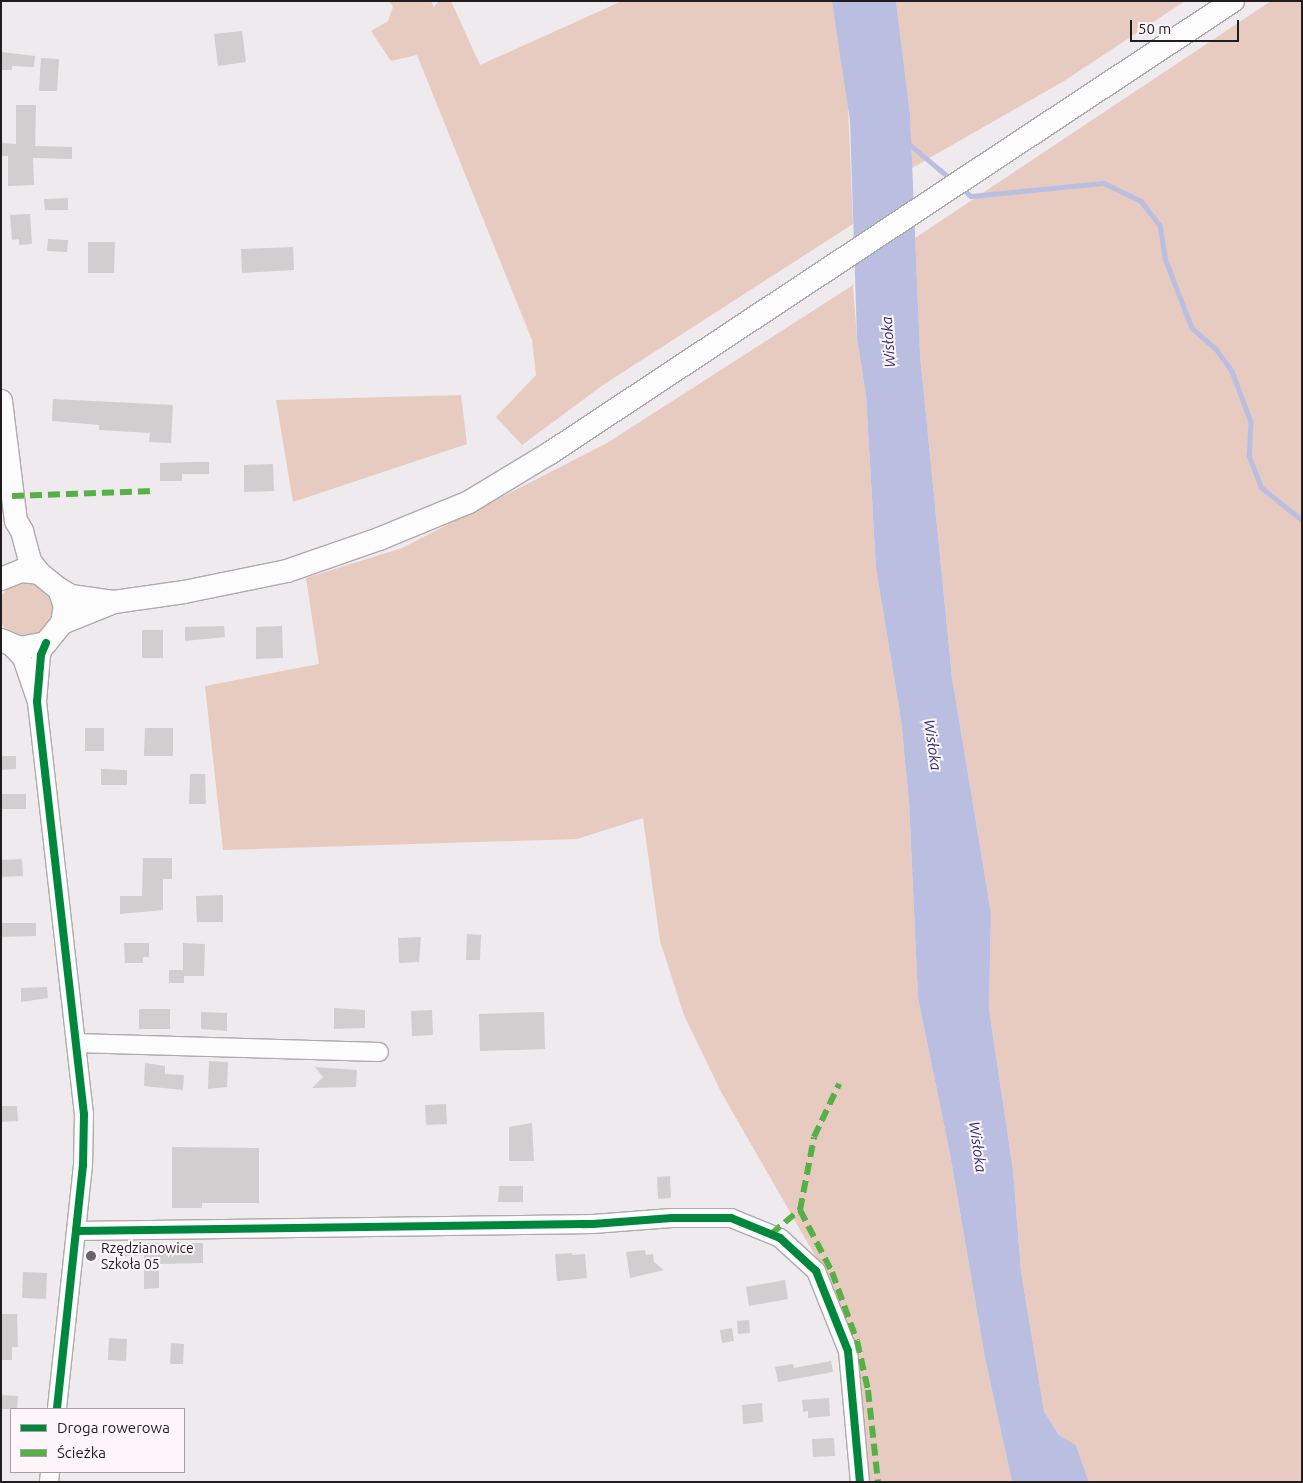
<!DOCTYPE html>
<html>
<head>
<meta charset="utf-8">
<style>
  body { margin:0 }
  #map { position:relative; width:1303px; height:1483px; overflow:hidden; background:#efeaed; font-family:Ubuntu,sans-serif }
  div>[style] { position:absolute }
  .green>* { inset:0; background:#e7cbc0 }
  .round { border-radius:50% }
  .water>* { inset:0; background:#babfe2 }
  .stream>* { height:4.5px; margin:-2.25px; padding:0 2.25px; transform-origin:2.25px; border-radius:2.25px; background:#babfe2 }
  .building>* { inset:0; background:#d2cdcf }
  .roads { filter:drop-shadow(1px 0 #aeaaac) drop-shadow(-1px 0 #aeaaac) drop-shadow(0 1px #aeaaac) drop-shadow(0 -1px #aeaaac) }
  .minor>* { height:18px; margin:-9px; padding:0 9px; transform-origin:9px; border-radius:9px; background:#fdfcfc }
  .major>* { height:22px; margin:-11px; padding:0 11px; transform-origin:11px; border-radius:11px; background:#fdfcfc }
  .quiet>* { height:6px; margin-top:-3px; transform-origin:0; background:repeating-linear-gradient(90deg,#55b145 0 12px,transparent 0 18px) }
  .cycleway>* { height:8px; margin:-4px; padding:0 4px; transform-origin:4px; border-radius:4px; background:#00873e }
  .dots>* { width:14px; height:14px; translate:-50% -50%; box-sizing:border-box; border:2px solid #fef5fa; border-radius:50% }
  span { translate:-50% -50%; white-space:nowrap; text-align:center; line-height:1.15; -webkit-text-stroke:4px #fef5fa; paint-order:stroke }
  .poi-label { font-size:14px; color:#211d1f }
  .left { translate:0 -50%; text-align:left }
  .water-label { font-size:15px; color:#2b2f6a; font-style:italic }
  .frame { position:absolute; inset:0; border:2px solid #211d1f; pointer-events:none }
  .legend { position:absolute; left:10px; top:1408px; width:175px; height:65px; box-sizing:border-box; background:#fef5fa; border:1px solid #a69fa2; margin:0; padding:6px 9px; list-style:none; font-size:15px; color:#211d1f }
  .legend li { display:flex; align-items:center; gap:10px; height:25px }
  .legend b { width:25px; border:1px solid #a69fa2 }
  .scale { position:absolute; left:1130px; top:20px; width:109px; height:22px; box-sizing:border-box; border:2px solid #211d1f; border-top:0; padding-left:6px; font-size:15px; line-height:18px; white-space:nowrap; color:#211d1f; -webkit-text-stroke:4px #fef5fa; paint-order:stroke }
</style>
</head>
<body>
<div id="map">
  <div class="green">
    <div style="clip-path:polygon(389px 1px,431px 1px,434px 7px,439px 1px,451px 1px,480px 65px,622px 1px,832px 1px,847px 84px,853px 224px,603px 385px,522px 445px,496px 417px,536px 375px,532px 340px,417px 55px,391px 61px,371px 31px,388px 21px,393px 7px)"></div>
    <div style="clip-path:polygon(896px 1px,1185px 1px,1064px 81px,912px 168px,910px 114px)"></div>
    <div style="clip-path:polygon(1271px 1px,1302px 1px,1302px 1482px,1089px 1482px,1076px 1445px,1059px 1435px,1044px 1411px,1021px 1271px,1013px 1170px,989px 1009px,991px 913px,952px 677px,920px 354px,915px 238px)"></div>
    <div style="clip-path:polygon(853px 285px,857px 338px,866px 396px,876px 568px,901px 720px,909px 802px,918px 998px,950px 1154px,985px 1358px,1012px 1482px,862px 1482px,855px 1413px,825px 1273px,721px 1092px,684px 1015px,660px 941px,643px 818px,577px 839px,223px 850px,205px 686px,319px 664px,306px 578px,402px 548px,607px 443px)"></div>
    <div style="clip-path:polygon(461px 395px,467px 444px,293px 502px,276px 400px)"></div>
    <div class="round" style="left:-2px;top:582px;width:56px;height:56px"></div>
  </div>
  <div class="water">
    <div style="clip-path:polygon(832px 1px,896px 1px,910px 114px,920px 354px,952px 677px,991px 913px,989px 1009px,1013px 1170px,1021px 1271px,1044px 1411px,1059px 1435px,1076px 1445px,1089px 1482px,1012px 1482px,985px 1358px,950px 1154px,918px 998px,909px 802px,901px 720px,876px 568px,866px 396px,857px 338px,850px 121px)"></div>
  </div>
  <div class="stream">
    <div style="left:909px;top:144px;width:55px;rotate:39.8deg"></div>
    <div style="left:962px;top:188px;width:12px;rotate:42deg"></div>
    <div style="left:971px;top:196px;width:134px;rotate:-5.6deg"></div>
    <div style="left:1104px;top:183px;width:41px;rotate:25.9deg"></div>
    <div style="left:1141px;top:201px;width:31px;rotate:52deg"></div>
    <div style="left:1160px;top:225px;width:33px;rotate:81deg"></div>
    <div style="left:1165px;top:258px;width:75px;rotate:68.9deg"></div>
    <div style="left:1192px;top:328px;width:32px;rotate:41deg"></div>
    <div style="left:1216px;top:349px;width:27px;rotate:54deg"></div>
    <div style="left:1232px;top:371px;width:54px;rotate:69.6deg"></div>
    <div style="left:1251px;top:422px;width:33px;rotate:93deg"></div>
    <div style="left:1249px;top:455px;width:34px;rotate:69deg"></div>
    <div style="left:1261px;top:487px;width:53px;rotate:38.8deg"></div>
  </div>
  <div class="building">
    <div style="clip-path:polygon(242px 31px,246px 62px,218px 66px,214px 34px)"></div>
    <div style="clip-path:polygon(1px 52px,35px 56px,34px 67px,12px 66px,12px 70px,1px 70px)"></div>
    <div style="clip-path:polygon(41px 58px,59px 59px,57px 91px,39px 91px)"></div>
    <div style="clip-path:polygon(16px 105px,36px 105px,35px 146px,72px 147px,72px 159px,33px 158px,34px 185px,8px 186px,8px 156px,1px 156px,1px 143px,16px 144px)"></div>
    <div style="clip-path:polygon(68px 198px,68px 210px,45px 210px,44px 199px)"></div>
    <div style="clip-path:polygon(30px 214px,32px 244px,19px 245px,19px 239px,12px 240px,10px 215px)"></div>
    <div style="clip-path:polygon(48px 239px,68px 240px,67px 252px,47px 251px)"></div>
    <div style="clip-path:polygon(88px 242px,115px 242px,114px 273px,88px 273px)"></div>
    <div style="clip-path:polygon(293px 247px,294px 270px,242px 273px,241px 249px)"></div>
    <div style="clip-path:polygon(53px 399px,173px 405px,171px 443px,149px 442px,150px 433px,99px 430px,99px 425px,52px 421px)"></div>
    <div style="clip-path:polygon(193px 462px,209px 462px,209px 474px,182px 474px,182px 481px,160px 481px,160px 463px)"></div>
    <div style="clip-path:polygon(273px 464px,274px 491px,244px 492px,244px 465px)"></div>
    <div style="clip-path:polygon(224px 626px,225px 637px,185px 641px,185px 627px)"></div>
    <div style="clip-path:polygon(282px 626px,283px 658px,256px 659px,256px 627px)"></div>
    <div style="clip-path:polygon(142px 630px,163px 630px,163px 658px,142px 658px)"></div>
    <div style="clip-path:polygon(85px 728px,104px 728px,104px 751px,85px 751px)"></div>
    <div style="clip-path:polygon(145px 728px,173px 728px,173px 756px,144px 756px)"></div>
    <div style="clip-path:polygon(1px 756px,16px 756px,16px 769px,1px 770px)"></div>
    <div style="clip-path:polygon(101px 769px,127px 770px,127px 785px,101px 785px)"></div>
    <div style="clip-path:polygon(190px 774px,205px 774px,206px 804px,189px 804px)"></div>
    <div style="clip-path:polygon(1px 794px,26px 794px,26px 809px,2px 809px)"></div>
    <div style="clip-path:polygon(143px 858px,172px 858px,172px 879px,163px 879px,163px 910px,120px 914px,120px 896px,142px 896px)"></div>
    <div style="clip-path:polygon(22px 859px,23px 876px,1px 877px,1px 860px)"></div>
    <div style="clip-path:polygon(223px 895px,223px 922px,197px 922px,196px 896px)"></div>
    <div style="clip-path:polygon(1px 923px,36px 923px,36px 936px,1px 937px)"></div>
    <div style="clip-path:polygon(467px 934px,481px 935px,480px 960px,466px 960px)"></div>
    <div style="clip-path:polygon(421px 937px,419px 962px,399px 963px,398px 938px)"></div>
    <div style="clip-path:polygon(124px 943px,149px 943px,149px 957px,143px 957px,143px 963px,125px 963px)"></div>
    <div style="clip-path:polygon(183px 943px,205px 944px,204px 976px,184px 976px,184px 983px,169px 983px,169px 970px,183px 970px)"></div>
    <div style="clip-path:polygon(47px 987px,48px 998px,21px 1002px,21px 988px)"></div>
    <div style="clip-path:polygon(334px 1008px,365px 1010px,365px 1028px,334px 1029px)"></div>
    <div style="clip-path:polygon(139px 1009px,170px 1009px,170px 1029px,139px 1029px)"></div>
    <div style="clip-path:polygon(432px 1010px,433px 1035px,412px 1036px,411px 1011px)"></div>
    <div style="clip-path:polygon(201px 1012px,227px 1013px,227px 1031px,201px 1029px)"></div>
    <div style="clip-path:polygon(544px 1012px,545px 1049px,480px 1051px,479px 1014px)"></div>
    <div style="clip-path:polygon(209px 1061px,228px 1062px,227px 1087px,208px 1089px)"></div>
    <div style="clip-path:polygon(145px 1063px,165px 1066px,165px 1074px,184px 1075px,183px 1090px,144px 1086px)"></div>
    <div style="clip-path:polygon(315px 1067px,357px 1070px,356px 1087px,312px 1088px,323px 1077px)"></div>
    <div style="clip-path:polygon(446px 1104px,447px 1124px,426px 1125px,425px 1105px)"></div>
    <div style="clip-path:polygon(1px 1106px,17px 1106px,18px 1121px,1px 1122px)"></div>
    <div style="clip-path:polygon(532px 1123px,534px 1161px,509px 1161px,509px 1127px)"></div>
    <div style="clip-path:polygon(172px 1147px,259px 1148px,259px 1203px,202px 1203px,202px 1208px,172px 1208px)"></div>
    <div style="clip-path:polygon(670px 1176px,671px 1198px,658px 1199px,657px 1177px)"></div>
    <div style="clip-path:polygon(499px 1186px,523px 1186px,523px 1202px,498px 1202px)"></div>
    <div style="clip-path:polygon(144px 1243px,203px 1243px,203px 1263px,159px 1264px,159px 1288px,144px 1289px,144px 1255px,116px 1257px,116px 1246px)"></div>
    <div style="clip-path:polygon(645px 1250px,646px 1255px,653px 1254px,654px 1262px,664px 1270px,630px 1278px,626px 1252px)"></div>
    <div style="clip-path:polygon(572px 1253px,572px 1255px,585px 1254px,587px 1278px,557px 1281px,555px 1254px)"></div>
    <div style="clip-path:polygon(23px 1272px,47px 1273px,46px 1299px,22px 1298px)"></div>
    <div style="clip-path:polygon(785px 1280px,788px 1299px,749px 1306px,746px 1287px)"></div>
    <div style="clip-path:polygon(1px 1314px,17px 1314px,18px 1347px,12px 1347px,12px 1360px,1px 1360px)"></div>
    <div style="clip-path:polygon(749px 1320px,750px 1333px,738px 1334px,737px 1321px)"></div>
    <div style="clip-path:polygon(732px 1328px,734px 1341px,722px 1343px,720px 1330px)"></div>
    <div style="clip-path:polygon(109px 1338px,127px 1339px,126px 1361px,108px 1360px)"></div>
    <div style="clip-path:polygon(171px 1343px,184px 1344px,183px 1364px,170px 1364px)"></div>
    <div style="clip-path:polygon(831px 1361px,833px 1372px,778px 1382px,775px 1367px,793px 1364px,794px 1368px)"></div>
    <div style="clip-path:polygon(1px 1395px,18px 1396px,17px 1409px,1px 1409px)"></div>
    <div style="clip-path:polygon(829px 1398px,830px 1416px,808px 1418px,808px 1411px,803px 1412px,802px 1400px)"></div>
    <div style="clip-path:polygon(762px 1403px,763px 1422px,743px 1424px,742px 1405px)"></div>
    <div style="clip-path:polygon(834px 1438px,835px 1456px,813px 1457px,812px 1439px)"></div>
  </div>
  <div class="roads">
    <div class="minor">
      <div style="left:46px;top:643px;width:13px;rotate:113deg"></div>
      <div style="left:41px;top:655px;width:47px;rotate:94.9deg"></div>
      <div style="left:37px;top:702px;width:415px;rotate:83.5deg"></div>
      <div style="left:84px;top:1114px;width:51px;rotate:91.1deg"></div>
      <div style="left:83px;top:1165px;width:245px;rotate:96.1deg"></div>
      <div style="left:10px;top:646px;width:17px;rotate:45deg"></div>
      <div style="left:22px;top:658px;width:46px;rotate:71.2deg"></div>
      <div style="left:76px;top:1043px;width:303px;rotate:1.7deg"></div>
      <div style="left:76px;top:1231px;width:517px;rotate:-0.78deg"></div>
      <div style="left:593px;top:1224px;width:79px;rotate:-4.3deg"></div>
      <div style="left:672px;top:1218px;width:59px"></div>
      <div style="left:731px;top:1218px;width:53px;rotate:22.2deg"></div>
      <div style="left:780px;top:1238px;width:49px;rotate:42.5deg"></div>
      <div style="left:816px;top:1271px;width:86px;rotate:68.2deg"></div>
      <div style="left:848px;top:1351px;width:132px;rotate:84.8deg"></div>
      <div style="left:49px;top:1482px;width:10px;rotate:-84deg"></div>
    </div>
    <div class="major">
      <div style="left:1px;top:401px;width:121px;rotate:82.9deg"></div>
      <div style="left:16px;top:521px;width:12px;rotate:59deg"></div>
      <div style="left:22px;top:531px;width:31px;rotate:75deg"></div>
      <div style="left:30px;top:561px;width:15px;rotate:53deg"></div>
      <div style="left:1px;top:579px;width:22px;rotate:-22deg"></div>
      <div style="left:21px;top:571px;width:18px;rotate:6deg"></div>
      <div style="left:39px;top:573px;width:26px;rotate:39deg"></div>
      <div style="left:59px;top:589px;width:18px;rotate:71deg"></div>
      <div style="left:65px;top:606px;width:17px;rotate:100deg"></div>
      <div style="left:62px;top:623px;width:26px;rotate:129deg"></div>
      <div style="left:46px;top:643px;width:26px;rotate:169deg"></div>
      <div style="left:20px;top:648px;width:21px;rotate:-157deg"></div>
      <div style="left:59px;top:589px;width:14px;rotate:30deg"></div>
      <div style="left:71px;top:596px;width:43px;rotate:7.9deg"></div>
      <div style="left:62px;top:623px;width:56px;rotate:-22deg"></div>
      <div style="left:114px;top:602px;width:71px;rotate:-8.1deg"></div>
      <div style="left:184px;top:592px;width:105px;rotate:-11.5deg"></div>
      <div style="left:287px;top:571px;width:97px;rotate:-19.2deg"></div>
      <div style="left:379px;top:539px;width:97px;rotate:-22.3deg"></div>
      <div style="left:469px;top:502px;width:95px;rotate:-31.2deg"></div>
      <div style="left:550px;top:453px;width:819px;rotate:-33.5deg"></div>
    </div>
  </div>
  <div class="quiet">
    <div style="left:12px;top:496px;width:142px;rotate:-2deg"></div>
    <div style="left:800px;top:1210px;width:74px;rotate:-79.1deg"></div>
    <div style="left:814px;top:1137px;width:59px;rotate:-64.7deg"></div>
    <div style="left:771px;top:1234px;width:38px;rotate:-40deg"></div>
    <div style="left:800px;top:1210px;width:70px;rotate:62.7deg"></div>
    <div style="left:832px;top:1272px;width:73px;rotate:70.1deg"></div>
    <div style="left:857px;top:1341px;width:50px;rotate:77.3deg"></div>
    <div style="left:868px;top:1390px;width:93px;rotate:83.8deg"></div>
  </div>
  <div class="cycleway">
    <div style="left:46px;top:643px;width:13px;rotate:113deg"></div>
    <div style="left:41px;top:655px;width:47px;rotate:94.9deg"></div>
    <div style="left:37px;top:702px;width:415px;rotate:83.5deg"></div>
    <div style="left:84px;top:1114px;width:51px;rotate:91.1deg"></div>
    <div style="left:83px;top:1165px;width:245px;rotate:96.1deg"></div>
    <div style="left:76px;top:1231px;width:517px;rotate:-0.78deg"></div>
    <div style="left:593px;top:1224px;width:79px;rotate:-4.3deg"></div>
    <div style="left:672px;top:1218px;width:59px"></div>
    <div style="left:731px;top:1218px;width:53px;rotate:22.2deg"></div>
    <div style="left:780px;top:1238px;width:49px;rotate:42.5deg"></div>
    <div style="left:816px;top:1271px;width:86px;rotate:68.2deg"></div>
    <div style="left:848px;top:1351px;width:132px;rotate:84.8deg"></div>
  </div>
  <div class="dots">
    <div style="left:91px;top:1256px;background:#696567"></div>
  </div>
  <div class="poi-label">
    <span class="left" style="left:101px;top:1256px">Rzędzianowice<br>Szkoła 05</span>
  </div>
  <div class="water-label">
    <span style="left:888px;top:342px;rotate:-94deg">Wisłoka</span>
    <span style="left:933px;top:745px;rotate:82deg">Wisłoka</span>
    <span style="left:978px;top:1147px;rotate:82deg">Wisłoka</span>
  </div>
  <div class="frame"></div>
  <ul class="legend">
  <li><b style="height:6px;background:#00873e"></b>Droga rowerowa</li>
  <li><b style="height:6px;background:#55b145"></b>Ścieżka</li>
  </ul>
  <div class="scale">50 m</div>
</div>
</body>
</html>
